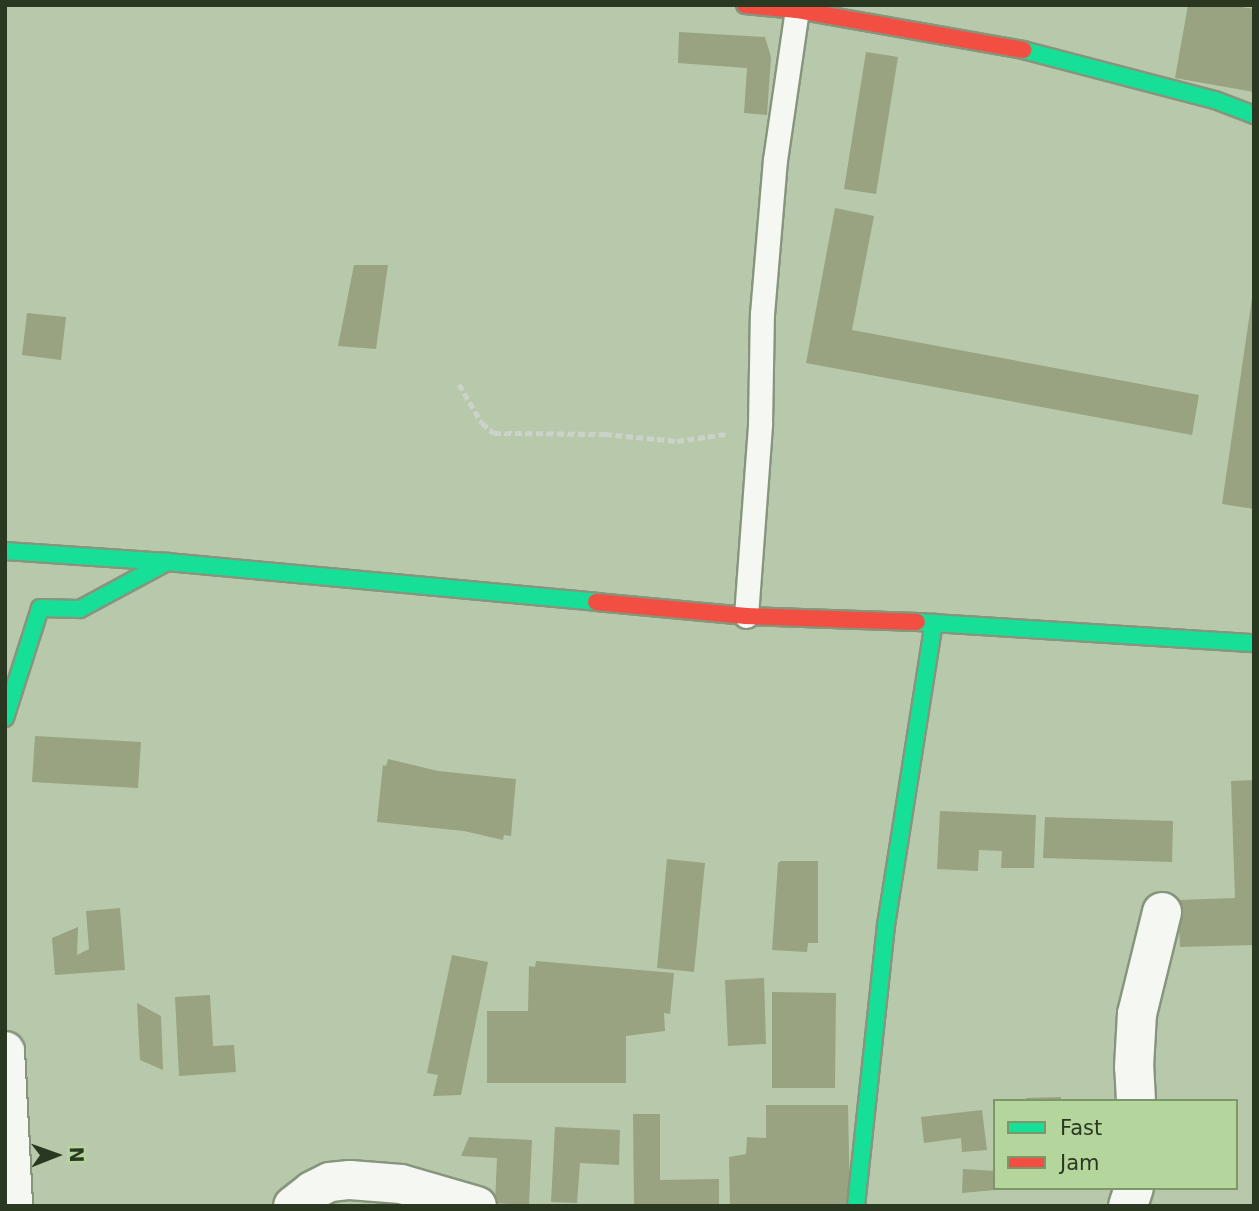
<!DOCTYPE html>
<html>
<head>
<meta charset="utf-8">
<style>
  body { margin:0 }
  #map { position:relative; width:1259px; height:1211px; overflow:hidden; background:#b7c9aa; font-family:"DejaVu Sans",sans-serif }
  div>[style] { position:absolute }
  .building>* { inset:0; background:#99a281 }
  .path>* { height:4.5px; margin-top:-2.25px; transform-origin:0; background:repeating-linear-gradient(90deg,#cbd2c8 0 7px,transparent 0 10.5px) }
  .roads { filter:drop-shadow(2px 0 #87957d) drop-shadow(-2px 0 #87957d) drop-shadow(0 2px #87957d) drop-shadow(0 -2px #87957d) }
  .lane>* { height:23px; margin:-11.5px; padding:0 11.5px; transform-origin:11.5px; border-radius:11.5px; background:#f4f7f2 }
  .street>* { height:38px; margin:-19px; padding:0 19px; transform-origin:19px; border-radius:19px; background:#f4f7f2 }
  .fast>* { height:16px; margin:-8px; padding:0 8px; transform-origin:8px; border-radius:8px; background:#16e098 }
  .jam>* { height:16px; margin:-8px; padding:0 8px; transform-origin:8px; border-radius:8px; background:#f24e42 }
  span { translate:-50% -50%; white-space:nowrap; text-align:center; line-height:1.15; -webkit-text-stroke:5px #b4d69d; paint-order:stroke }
  .frame { position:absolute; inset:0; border:7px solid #2b3821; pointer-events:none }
  .legend { position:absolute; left:993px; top:1099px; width:245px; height:91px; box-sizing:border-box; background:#b4d69d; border:2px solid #7d976b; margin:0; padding:9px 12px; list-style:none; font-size:21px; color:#2b3821 }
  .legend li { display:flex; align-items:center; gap:14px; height:35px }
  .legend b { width:35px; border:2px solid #7d976b }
  .north { position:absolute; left:21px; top:1120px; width:70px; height:70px; -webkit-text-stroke:5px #b4d69d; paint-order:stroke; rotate:89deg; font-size:19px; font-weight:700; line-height:28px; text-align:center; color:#2b3821 }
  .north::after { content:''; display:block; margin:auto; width:24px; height:32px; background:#2b3821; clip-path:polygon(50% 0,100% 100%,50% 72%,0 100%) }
</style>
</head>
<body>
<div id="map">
  <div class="building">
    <div style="clip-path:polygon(1188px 5px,1230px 5px,1254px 9px,1254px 92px,1175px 78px)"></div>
    <div style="clip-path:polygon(679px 32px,765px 37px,771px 57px,767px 115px,744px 113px,747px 68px,678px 63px)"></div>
    <div style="clip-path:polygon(866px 52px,898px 57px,876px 194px,844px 189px)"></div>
    <div style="clip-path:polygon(835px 208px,874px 216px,852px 330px,1199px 395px,1192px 435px,806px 363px)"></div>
    <div style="clip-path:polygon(354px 265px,388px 265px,376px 349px,338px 346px)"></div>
    <div style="clip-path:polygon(1252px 298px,1254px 298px,1254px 509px,1222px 504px)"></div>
    <div style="clip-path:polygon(27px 313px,66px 317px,61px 360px,22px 355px)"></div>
    <div style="clip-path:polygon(35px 736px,141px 742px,138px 788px,32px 782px)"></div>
    <div style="clip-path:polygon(388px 759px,438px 771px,516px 779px,511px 836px,504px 835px,503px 840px,464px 831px,377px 822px,383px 765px,386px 766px)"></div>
    <div style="clip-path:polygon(1254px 780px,1254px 945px,1180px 947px,1178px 900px,1235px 898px,1231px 781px)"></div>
    <div style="clip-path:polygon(940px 811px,1036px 815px,1034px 868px,1001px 868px,1002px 851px,979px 850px,978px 871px,937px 869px)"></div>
    <div style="clip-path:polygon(1045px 817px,1173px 821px,1172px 862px,1043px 858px)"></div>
    <div style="clip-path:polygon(667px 859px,705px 863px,694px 972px,657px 968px)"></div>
    <div style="clip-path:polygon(781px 861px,818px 861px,818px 943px,808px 943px,807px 952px,772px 950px,778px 863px)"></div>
    <div style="clip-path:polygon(120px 908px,125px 970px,55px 975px,52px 938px,78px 927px,77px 955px,89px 949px,86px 911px)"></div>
    <div style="clip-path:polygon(452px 955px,488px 962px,461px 1095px,433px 1096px,438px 1075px,427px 1073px)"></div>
    <div style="clip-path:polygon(536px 961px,674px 973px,670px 1014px,664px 1013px,665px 1031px,626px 1036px,626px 1083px,487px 1083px,487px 1011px,528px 1011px,529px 966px,535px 967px)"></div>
    <div style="clip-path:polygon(764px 978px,766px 1044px,728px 1046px,725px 980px)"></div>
    <div style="clip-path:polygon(772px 992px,836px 993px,835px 1088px,772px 1088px)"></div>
    <div style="clip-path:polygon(210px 995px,213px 1046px,234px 1045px,236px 1072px,179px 1076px,175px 997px)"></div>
    <div style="clip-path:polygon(137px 1003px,161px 1016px,163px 1070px,140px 1060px)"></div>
    <div style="clip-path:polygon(1061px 1097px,1061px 1101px,1027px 1101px,1026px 1098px)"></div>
    <div style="clip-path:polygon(766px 1105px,848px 1105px,850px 1206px,730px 1206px,729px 1157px,746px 1154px,747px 1137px,766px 1138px)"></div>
    <div style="clip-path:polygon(982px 1110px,987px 1150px,962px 1152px,961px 1138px,924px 1143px,921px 1117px)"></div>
    <div style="clip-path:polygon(633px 1114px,660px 1114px,660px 1180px,719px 1179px,719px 1206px,634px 1206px)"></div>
    <div style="clip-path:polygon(555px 1127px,620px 1130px,619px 1165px,580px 1163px,577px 1203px,551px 1202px)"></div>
    <div style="clip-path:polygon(469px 1137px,532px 1140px,529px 1205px,495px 1203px,497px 1158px,461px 1156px)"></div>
    <div style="clip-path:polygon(963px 1169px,995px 1171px,995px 1190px,962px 1193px)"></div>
  </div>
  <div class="path">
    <div style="left:459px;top:384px;width:45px;rotate:59.5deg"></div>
    <div style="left:482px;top:423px;width:16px;rotate:40deg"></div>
    <div style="left:494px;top:433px;width:111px;rotate:0.5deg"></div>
    <div style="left:605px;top:434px;width:72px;rotate:5.6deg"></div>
    <div style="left:677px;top:441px;width:49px;rotate:-8.3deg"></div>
  </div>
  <div class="roads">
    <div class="lane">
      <div style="left:746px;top:616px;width:193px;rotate:-85.8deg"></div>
      <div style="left:760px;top:424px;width:110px;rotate:-89deg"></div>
      <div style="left:762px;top:314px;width:155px;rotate:-85.2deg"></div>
      <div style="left:775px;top:160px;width:152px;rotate:-81.7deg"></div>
    </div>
    <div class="street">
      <div style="left:5px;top:1051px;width:155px;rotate:87deg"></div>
      <div style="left:1136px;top:1101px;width:34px;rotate:-93deg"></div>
      <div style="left:1134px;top:1067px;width:53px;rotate:-86.8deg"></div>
      <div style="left:1137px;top:1014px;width:105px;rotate:-76.2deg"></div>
      <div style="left:293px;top:1206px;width:24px;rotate:-38deg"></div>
      <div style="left:312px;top:1191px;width:20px;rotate:-27deg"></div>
      <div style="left:330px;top:1182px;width:20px;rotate:-6deg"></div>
      <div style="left:350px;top:1180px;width:51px;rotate:4.5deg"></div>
      <div style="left:401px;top:1184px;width:79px;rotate:16.1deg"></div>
      <div style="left:1128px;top:1206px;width:19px;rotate:-72deg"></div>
    </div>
    <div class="fast">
      <div style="left:1023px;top:50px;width:198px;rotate:14.6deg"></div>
      <div style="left:1215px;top:100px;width:42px;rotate:21deg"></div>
      <div style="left:5px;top:551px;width:162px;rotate:3.9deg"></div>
      <div style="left:167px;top:562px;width:431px;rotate:5.3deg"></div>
      <div style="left:917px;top:622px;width:338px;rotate:3.6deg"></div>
      <div style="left:5px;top:718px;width:115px;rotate:-72.3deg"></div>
      <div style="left:40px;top:608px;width:40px;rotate:1.4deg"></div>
      <div style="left:80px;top:609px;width:99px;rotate:-28.4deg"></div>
      <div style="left:856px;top:1206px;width:283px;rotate:-83.9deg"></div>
      <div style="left:886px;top:925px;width:306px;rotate:-81deg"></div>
    </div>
    <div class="jam">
      <div style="left:745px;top:5px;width:52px;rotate:5.5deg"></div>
      <div style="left:797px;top:10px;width:230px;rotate:10deg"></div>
      <div style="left:596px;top:602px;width:151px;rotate:5.3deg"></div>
      <div style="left:746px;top:616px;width:171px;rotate:2deg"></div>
    </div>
  </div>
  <div class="frame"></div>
  <ul class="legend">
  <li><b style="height:9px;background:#16e098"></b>Fast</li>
  <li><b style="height:9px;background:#f24e42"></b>Jam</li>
  </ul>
  <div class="north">N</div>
</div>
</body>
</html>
